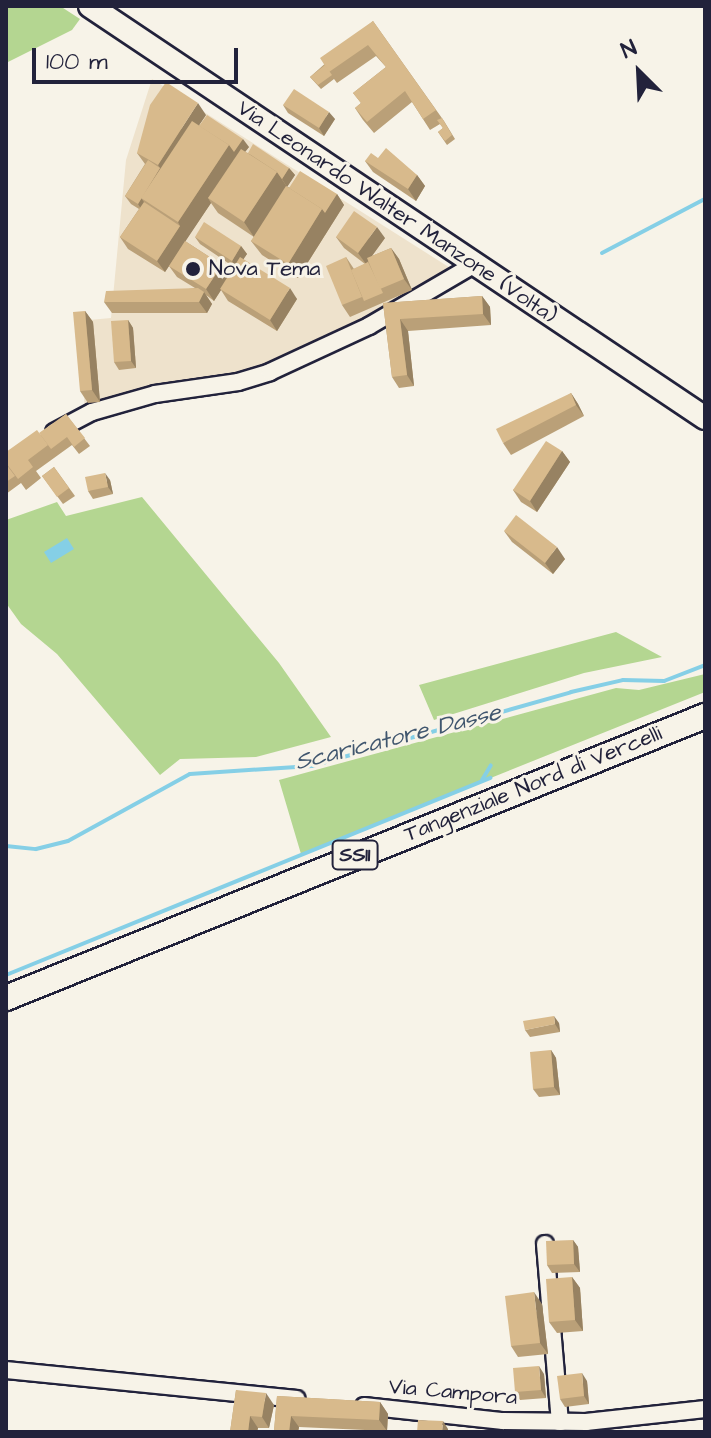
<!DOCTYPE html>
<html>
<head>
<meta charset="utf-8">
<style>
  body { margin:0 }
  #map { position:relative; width:711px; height:1438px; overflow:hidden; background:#f7f3e8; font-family:"Architects Daughter",sans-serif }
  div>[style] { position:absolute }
  .built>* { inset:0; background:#eee2cc }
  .green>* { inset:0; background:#b4d691 }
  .water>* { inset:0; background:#85cfe6 }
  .stream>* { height:4px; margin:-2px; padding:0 2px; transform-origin:2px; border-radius:2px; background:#85cfe6 }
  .roads { filter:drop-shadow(2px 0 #22223b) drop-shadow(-2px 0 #22223b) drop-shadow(0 2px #22223b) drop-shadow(0 -2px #22223b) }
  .minor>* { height:16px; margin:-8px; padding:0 8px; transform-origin:8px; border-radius:8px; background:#f7f3e8 }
  .secondary>* { height:22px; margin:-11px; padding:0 11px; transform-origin:11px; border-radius:11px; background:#f7f3e8 }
  .primary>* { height:24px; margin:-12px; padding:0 12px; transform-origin:12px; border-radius:12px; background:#f7f3e8 }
  .wall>* { inset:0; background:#baa078 }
  .shaded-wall>* { inset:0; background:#978262 }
  .building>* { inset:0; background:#d8ba8c }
  .dots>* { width:22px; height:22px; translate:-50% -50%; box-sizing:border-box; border:4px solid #f7f3e8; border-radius:50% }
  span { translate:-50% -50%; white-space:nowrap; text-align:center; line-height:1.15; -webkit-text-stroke:6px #f7f3e8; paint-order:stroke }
  .shield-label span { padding:2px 6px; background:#f7f3e8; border:2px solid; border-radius:6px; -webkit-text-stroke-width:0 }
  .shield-label { font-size:20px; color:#22223b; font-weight:700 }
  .street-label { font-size:22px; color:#22223b }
  .poi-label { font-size:22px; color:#22223b }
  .left { translate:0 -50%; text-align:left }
  .water-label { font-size:24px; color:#40566e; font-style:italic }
  .frame { position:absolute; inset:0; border:8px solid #22223b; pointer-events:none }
  .north { position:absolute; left:599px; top:32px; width:80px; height:80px; -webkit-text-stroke:6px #f7f3e8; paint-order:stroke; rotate:336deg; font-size:22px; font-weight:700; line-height:32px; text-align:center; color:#22223b }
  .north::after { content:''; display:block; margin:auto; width:28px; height:36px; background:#22223b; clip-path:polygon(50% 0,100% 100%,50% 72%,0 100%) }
  .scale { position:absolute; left:32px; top:48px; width:206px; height:36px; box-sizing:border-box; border:4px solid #22223b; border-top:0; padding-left:10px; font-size:24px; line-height:28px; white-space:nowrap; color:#22223b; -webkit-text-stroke:6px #f7f3e8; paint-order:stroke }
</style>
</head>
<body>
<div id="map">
  <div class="built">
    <div style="clip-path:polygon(152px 79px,455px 271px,427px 289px,259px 369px,127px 392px,85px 410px,78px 321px,111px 318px,126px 160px)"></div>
  </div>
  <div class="green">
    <div style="clip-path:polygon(6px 6px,60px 6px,80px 19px,72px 30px,6px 63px)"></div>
    <div style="clip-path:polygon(142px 497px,279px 663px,331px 737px,256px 757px,180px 759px,160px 775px,57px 654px,21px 624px,6px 603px,6px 520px,57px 502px,66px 516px)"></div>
    <div style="clip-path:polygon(616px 632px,662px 657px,584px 673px,434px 720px,419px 685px)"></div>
    <div style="clip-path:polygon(705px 674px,705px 692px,301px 854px,279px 780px,616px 688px,639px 690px)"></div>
  </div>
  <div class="water">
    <div style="clip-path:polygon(67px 538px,74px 549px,51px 563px,44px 552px)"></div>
  </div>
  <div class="stream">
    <div style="left:602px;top:253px;width:116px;rotate:-27.7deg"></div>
    <div style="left:482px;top:780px;width:17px;rotate:-59deg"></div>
    <div style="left:6px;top:846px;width:30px;rotate:6deg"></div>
    <div style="left:36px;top:849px;width:33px;rotate:-14deg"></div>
    <div style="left:68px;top:841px;width:139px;rotate:-28.8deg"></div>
    <div style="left:190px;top:774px;width:122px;rotate:-3.8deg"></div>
    <div style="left:312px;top:766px;width:269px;rotate:-15.9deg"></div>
    <div style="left:571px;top:692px;width:53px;rotate:-13deg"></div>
    <div style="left:623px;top:680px;width:41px;rotate:1.4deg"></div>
    <div style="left:664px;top:681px;width:44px;rotate:-21.3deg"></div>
    <div style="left:6px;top:975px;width:523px;rotate:-22.15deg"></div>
  </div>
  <div class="roads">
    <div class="minor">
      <div style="left:54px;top:432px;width:43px;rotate:-27.8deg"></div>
      <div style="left:92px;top:412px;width:66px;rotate:-15.9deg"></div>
      <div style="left:155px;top:394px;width:84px;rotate:-8.2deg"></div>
      <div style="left:238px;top:382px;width:34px;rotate:-17deg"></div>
      <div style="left:270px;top:372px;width:109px;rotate:-24.9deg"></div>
      <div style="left:369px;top:326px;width:123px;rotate:-30.3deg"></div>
      <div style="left:545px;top:1244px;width:179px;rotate:85.2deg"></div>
      <div style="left:6px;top:1370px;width:292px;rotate:5.7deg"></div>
      <div style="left:364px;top:1406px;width:140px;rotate:6.2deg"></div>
      <div style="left:503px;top:1421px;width:83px;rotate:0.7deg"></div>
      <div style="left:586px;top:1422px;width:120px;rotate:-6.2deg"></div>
    </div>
    <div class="secondary">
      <div style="left:90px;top:6px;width:740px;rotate:33.82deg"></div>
    </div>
    <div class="primary">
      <div style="left:6px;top:998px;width:754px;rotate:-21.97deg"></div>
    </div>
  </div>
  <div class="wall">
    <div style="clip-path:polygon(373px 21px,444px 121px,455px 139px,447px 145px,438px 132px,443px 128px,440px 124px,430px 130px,412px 102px,374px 133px,363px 120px,355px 108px,361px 103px,353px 93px,386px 67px,376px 56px,337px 83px,334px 79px,321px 89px,310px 77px)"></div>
    <div style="clip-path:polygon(283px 105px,335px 119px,324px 136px,288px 113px)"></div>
    <div style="clip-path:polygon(206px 115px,199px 125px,249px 147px,245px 152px,289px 168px,295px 175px,287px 187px,337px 194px,344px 205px,298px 278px,262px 255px,251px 241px,254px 237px,218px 213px,211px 203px,185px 241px,222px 265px,229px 275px,234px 267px,200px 244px,195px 237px,241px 246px,247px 254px,243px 259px,297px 299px,277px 331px,228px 301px,221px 290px,214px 301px,206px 295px,212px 304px,207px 313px,112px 313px,104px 302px,195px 288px,177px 277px,169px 266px,165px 272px,128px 249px,120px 237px,139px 209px,131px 204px,125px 196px,145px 164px,137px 153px)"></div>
    <div style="clip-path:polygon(378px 158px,417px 175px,425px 186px,416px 201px,373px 172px,365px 161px)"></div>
    <div style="clip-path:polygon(336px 237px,385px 238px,372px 256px,391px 248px,399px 259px,412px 290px,350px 317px,342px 305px,346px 257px,354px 269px,365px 264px,344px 248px)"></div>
    <div style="clip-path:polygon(482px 296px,490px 307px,491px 325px,408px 331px,414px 386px,399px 388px,392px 377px,383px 303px)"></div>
    <div style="clip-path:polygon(85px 311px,93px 322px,100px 402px,88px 403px,80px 391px)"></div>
    <div style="clip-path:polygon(128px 320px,133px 328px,136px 368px,119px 370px,114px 362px)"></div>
    <div style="clip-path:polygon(571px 393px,578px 404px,584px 416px,511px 455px,503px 443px)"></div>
    <div style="clip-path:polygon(66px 414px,90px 446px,79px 454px,72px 445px,36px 471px,41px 478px,26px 490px,21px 483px,6px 494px,6px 463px)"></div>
    <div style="clip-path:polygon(562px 451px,570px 462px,537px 512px,521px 502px,513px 490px)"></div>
    <div style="clip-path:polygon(54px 467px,75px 496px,63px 504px,42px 476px)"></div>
    <div style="clip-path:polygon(110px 480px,113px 494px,93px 499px,88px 491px)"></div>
    <div style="clip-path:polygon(504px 531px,565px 559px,553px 574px,512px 542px)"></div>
    <div style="clip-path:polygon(559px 1023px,560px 1032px,530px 1037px,525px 1030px)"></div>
    <div style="clip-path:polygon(551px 1050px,556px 1058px,560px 1095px,539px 1097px,533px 1089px)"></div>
    <div style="clip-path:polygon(573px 1240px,578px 1247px,580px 1272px,552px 1273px,547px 1265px)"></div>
    <div style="clip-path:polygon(572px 1277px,580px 1288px,583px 1331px,557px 1333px,549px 1322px)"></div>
    <div style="clip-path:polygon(542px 1304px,548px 1354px,518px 1357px,511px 1346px)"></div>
    <div style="clip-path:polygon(544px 1374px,546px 1398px,520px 1400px,515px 1392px)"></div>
    <div style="clip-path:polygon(587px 1381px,589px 1404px,565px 1407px,560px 1399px)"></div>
    <div style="clip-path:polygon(236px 1390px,274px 1405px,269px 1428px,258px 1428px,257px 1432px,230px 1432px)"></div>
    <div style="clip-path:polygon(277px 1396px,380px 1402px,388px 1414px,387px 1431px,299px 1427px,298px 1432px,275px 1432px,274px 1431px)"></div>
  </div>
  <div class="shaded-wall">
    <div style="clip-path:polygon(198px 103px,206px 115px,165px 176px,141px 198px,147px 206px,143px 212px,138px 204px,160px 168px,158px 165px)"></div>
    <div style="clip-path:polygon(329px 112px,335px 119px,324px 136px,319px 128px)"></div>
    <div style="clip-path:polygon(243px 139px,249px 147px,208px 198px,211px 203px,165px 272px,157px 261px,180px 226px,178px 222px,229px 145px)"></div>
    <div style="clip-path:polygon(289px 168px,295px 175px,287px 187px,282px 179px)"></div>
    <div style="clip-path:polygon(277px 172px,287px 187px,254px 237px,244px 222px)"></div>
    <div style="clip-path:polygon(417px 175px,425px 186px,416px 201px,408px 189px)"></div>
    <div style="clip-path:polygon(337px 194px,344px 205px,298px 278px,288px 264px,322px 209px)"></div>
    <div style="clip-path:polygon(377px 227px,385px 238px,366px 264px,358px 253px)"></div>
    <div style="clip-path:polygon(241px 246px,247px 254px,237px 269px,232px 261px)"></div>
    <div style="clip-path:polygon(391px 248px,399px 259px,412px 290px,404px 279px)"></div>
    <div style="clip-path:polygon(222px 265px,230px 276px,214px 301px,206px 289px)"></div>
    <div style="clip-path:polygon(290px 288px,297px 299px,277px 331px,270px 320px)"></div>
    <div style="clip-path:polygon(204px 292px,212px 304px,207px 313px,199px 302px)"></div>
    <div style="clip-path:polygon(482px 296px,490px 307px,491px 325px,483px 314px)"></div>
    <div style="clip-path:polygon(85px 311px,93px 322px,100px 402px,92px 390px)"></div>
    <div style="clip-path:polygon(400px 319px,408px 331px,414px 386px,407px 375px)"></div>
    <div style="clip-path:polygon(128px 320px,133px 328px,136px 368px,131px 361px)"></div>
    <div style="clip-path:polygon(571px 393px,578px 404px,584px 416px,576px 405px)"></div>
    <div style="clip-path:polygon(562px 451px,570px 462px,537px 512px,530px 501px)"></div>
    <div style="clip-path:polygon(105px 473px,110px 480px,113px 494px,108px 487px)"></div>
    <div style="clip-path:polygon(557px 547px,565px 559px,553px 574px,545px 563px)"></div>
    <div style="clip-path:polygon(554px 1016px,559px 1023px,560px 1032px,555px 1024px)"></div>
    <div style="clip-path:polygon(551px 1050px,556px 1058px,560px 1095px,554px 1087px)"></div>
    <div style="clip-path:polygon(573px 1240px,578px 1247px,580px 1272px,574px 1264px)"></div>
    <div style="clip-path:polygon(572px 1277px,580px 1288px,583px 1331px,575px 1320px)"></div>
    <div style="clip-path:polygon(534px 1292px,542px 1304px,548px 1354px,540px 1343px)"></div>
    <div style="clip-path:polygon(539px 1366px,544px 1374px,546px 1398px,541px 1390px)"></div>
    <div style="clip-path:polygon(582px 1373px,587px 1381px,589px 1404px,584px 1396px)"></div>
    <div style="clip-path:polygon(266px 1393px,274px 1405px,269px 1428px,262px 1417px)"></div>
    <div style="clip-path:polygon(380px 1402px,388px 1414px,387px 1431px,379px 1420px)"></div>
    <div style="clip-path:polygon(250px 1416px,258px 1428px,257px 1432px,248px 1432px)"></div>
    <div style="clip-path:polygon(291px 1416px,299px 1427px,298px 1432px,289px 1432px)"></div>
    <div style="clip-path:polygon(443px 1421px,448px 1429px,448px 1432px,442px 1432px)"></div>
  </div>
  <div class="building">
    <div style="clip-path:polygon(373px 21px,436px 110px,423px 119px,405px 91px,367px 122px,355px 108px,361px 103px,353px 93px,386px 67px,368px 45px,329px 72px,320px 58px)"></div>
    <div style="clip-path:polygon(325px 65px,332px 75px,318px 85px,310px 77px)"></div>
    <div style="clip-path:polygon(166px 82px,198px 103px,158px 165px,137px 153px,150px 105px)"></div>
    <div style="clip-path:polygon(294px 89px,329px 112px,319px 128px,283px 105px)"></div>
    <div style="clip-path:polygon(207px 115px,243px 139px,234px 152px,229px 145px,199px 126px)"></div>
    <div style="clip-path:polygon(442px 118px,452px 135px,445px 141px,438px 132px,443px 128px,437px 120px)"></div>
    <div style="clip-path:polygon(192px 121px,229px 145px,178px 222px,141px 198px)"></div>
    <div style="clip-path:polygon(253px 144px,289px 168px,282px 179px,277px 172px,248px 153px)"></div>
    <div style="clip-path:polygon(386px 148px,417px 175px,408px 189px,365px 161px,371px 153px,378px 158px)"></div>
    <div style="clip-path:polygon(241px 149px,277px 172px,244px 222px,208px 198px)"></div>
    <div style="clip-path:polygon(148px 160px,160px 168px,138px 204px,125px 196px)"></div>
    <div style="clip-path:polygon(300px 171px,337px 194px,325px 213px,322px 209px,289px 188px)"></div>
    <div style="clip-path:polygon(286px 186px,322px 209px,288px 264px,251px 241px)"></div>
    <div style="clip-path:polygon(144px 202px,180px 226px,157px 261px,120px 237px)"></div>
    <div style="clip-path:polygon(354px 211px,377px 227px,358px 253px,336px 237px)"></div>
    <div style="clip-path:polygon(204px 222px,241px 246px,232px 261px,195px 237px)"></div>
    <div style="clip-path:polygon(185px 241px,222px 265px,206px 289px,169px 266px)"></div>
    <div style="clip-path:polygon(391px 248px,404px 279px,380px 289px,367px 258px)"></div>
    <div style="clip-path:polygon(240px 257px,290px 288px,270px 320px,220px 289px)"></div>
    <div style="clip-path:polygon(346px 257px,362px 297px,342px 305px,326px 266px)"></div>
    <div style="clip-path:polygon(368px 262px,383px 293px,364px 301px,351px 270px)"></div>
    <div style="clip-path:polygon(198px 288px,204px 292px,199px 302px,104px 302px,106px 291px)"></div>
    <div style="clip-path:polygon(482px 296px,483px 314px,400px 319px,407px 375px,392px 377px,383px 303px)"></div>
    <div style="clip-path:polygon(85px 311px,92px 390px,80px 391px,73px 312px)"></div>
    <div style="clip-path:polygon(128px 320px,131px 361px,114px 362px,111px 321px)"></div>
    <div style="clip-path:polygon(571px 393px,576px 405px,503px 443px,496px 429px)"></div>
    <div style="clip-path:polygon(66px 414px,85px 438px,74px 447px,67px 437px,51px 449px,39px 433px)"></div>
    <div style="clip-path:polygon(37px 430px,48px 445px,28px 460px,33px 467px,18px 479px,6px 463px,6px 452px)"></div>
    <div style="clip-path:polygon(546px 441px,562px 451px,530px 501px,513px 490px)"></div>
    <div style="clip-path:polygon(6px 464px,15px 476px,6px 482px)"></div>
    <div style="clip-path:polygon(54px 467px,69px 488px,57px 497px,42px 476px)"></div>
    <div style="clip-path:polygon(105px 473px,108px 487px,88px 491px,85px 477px)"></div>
    <div style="clip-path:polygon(516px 515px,557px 547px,545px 563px,504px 531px)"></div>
    <div style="clip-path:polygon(554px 1016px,555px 1024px,525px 1030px,523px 1021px)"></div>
    <div style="clip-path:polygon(551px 1050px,554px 1087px,533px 1089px,530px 1052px)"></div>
    <div style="clip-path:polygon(573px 1240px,574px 1264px,547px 1265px,546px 1241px)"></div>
    <div style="clip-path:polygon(572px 1277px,575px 1320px,549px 1322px,546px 1279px)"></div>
    <div style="clip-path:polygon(534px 1292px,540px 1343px,511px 1346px,505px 1296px)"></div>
    <div style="clip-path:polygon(539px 1366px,541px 1390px,515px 1392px,513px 1368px)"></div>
    <div style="clip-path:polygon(582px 1373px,584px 1396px,560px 1399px,557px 1376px)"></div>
    <div style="clip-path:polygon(236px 1390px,266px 1393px,262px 1417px,250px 1416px,248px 1432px,230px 1432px)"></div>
    <div style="clip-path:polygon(277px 1396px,380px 1402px,379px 1420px,291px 1416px,289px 1432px,274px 1431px)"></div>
    <div style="clip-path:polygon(418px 1420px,443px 1421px,442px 1432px,417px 1432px)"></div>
  </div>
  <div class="dots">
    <div style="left:193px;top:269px;background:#22223b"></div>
  </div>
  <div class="shield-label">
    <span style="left:355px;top:855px">SS11</span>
  </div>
  <div class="street-label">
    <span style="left:397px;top:212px;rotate:34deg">Via Leonardo Walter Manzone (Volta)</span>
    <span style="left:533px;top:784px;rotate:-22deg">Tangenziale Nord di Vercelli</span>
    <span style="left:453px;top:1392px;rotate:5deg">Via Campora</span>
  </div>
  <div class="poi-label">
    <span class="left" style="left:209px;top:269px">Nova Tema</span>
  </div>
  <div class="water-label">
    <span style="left:398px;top:738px;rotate:-14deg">Scaricatore Dasse</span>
  </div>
  <div class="frame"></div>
  <div class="north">N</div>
  <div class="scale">100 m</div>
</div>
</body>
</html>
